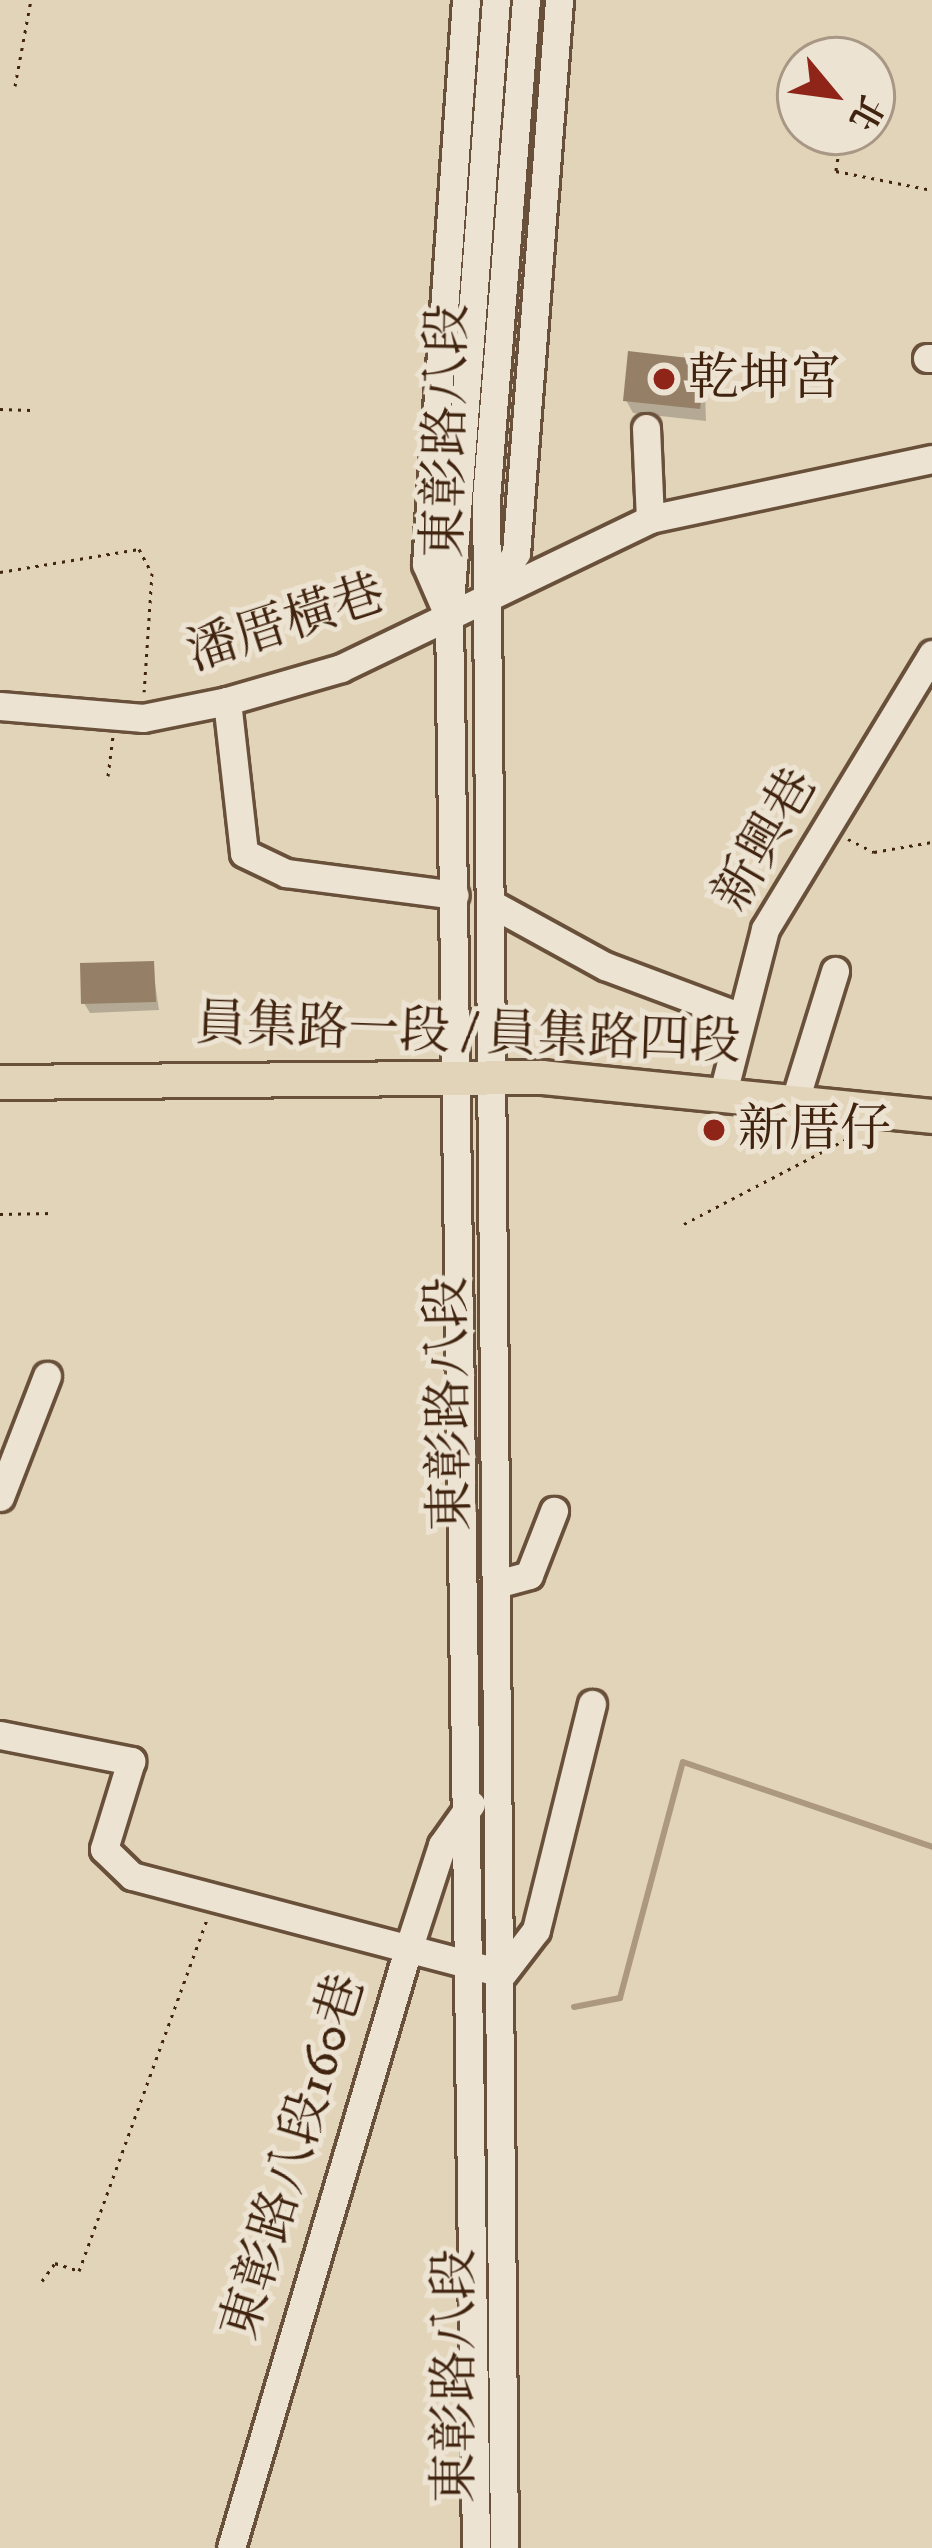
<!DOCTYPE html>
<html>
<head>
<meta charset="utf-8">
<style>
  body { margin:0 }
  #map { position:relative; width:932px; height:2548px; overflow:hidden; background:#e2d4b9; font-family:"IM FELL DW Pica","Noto Serif TC",serif }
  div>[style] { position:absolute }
  .shadow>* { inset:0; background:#0003 }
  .stream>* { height:6px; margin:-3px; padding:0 3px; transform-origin:3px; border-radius:3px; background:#ab987f }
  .building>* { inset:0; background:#958067 }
  .path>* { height:3px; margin-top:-1.5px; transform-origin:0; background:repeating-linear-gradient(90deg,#41240f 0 3px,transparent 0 9px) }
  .roads { filter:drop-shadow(3px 0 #69503a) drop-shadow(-3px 0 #69503a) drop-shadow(0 3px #69503a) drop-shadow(0 -3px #69503a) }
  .minor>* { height:27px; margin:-13.5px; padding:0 13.5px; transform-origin:13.5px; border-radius:13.5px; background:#ece3d2 }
  .major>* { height:33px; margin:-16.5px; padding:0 16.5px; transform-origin:16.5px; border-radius:16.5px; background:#e2d4b9 }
  .dots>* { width:33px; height:33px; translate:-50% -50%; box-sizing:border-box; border:6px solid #ece3d2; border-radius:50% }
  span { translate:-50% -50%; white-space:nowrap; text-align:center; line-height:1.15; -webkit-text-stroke:10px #ece3d2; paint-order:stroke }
  .poi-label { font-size:51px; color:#41240f }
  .left { translate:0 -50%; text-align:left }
  .street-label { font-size:51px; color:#41240f }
  .north { position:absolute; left:776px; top:36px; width:120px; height:120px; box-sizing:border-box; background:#ece3d2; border:3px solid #a89784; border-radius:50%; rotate:119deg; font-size:33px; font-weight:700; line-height:48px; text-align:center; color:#41240f }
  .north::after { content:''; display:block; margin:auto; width:42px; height:54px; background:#8f2418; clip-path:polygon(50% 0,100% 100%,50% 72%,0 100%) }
</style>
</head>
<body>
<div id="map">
  <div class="shadow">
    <div style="clip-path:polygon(704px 363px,706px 421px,633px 413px,626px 400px)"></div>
    <div style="clip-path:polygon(152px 964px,159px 1010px,90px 1013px,84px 1003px)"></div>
  </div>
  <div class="stream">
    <div style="left:574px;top:2007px;width:47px;rotate:-11.1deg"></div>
    <div style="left:620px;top:1998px;width:244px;rotate:-75.1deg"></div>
    <div style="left:683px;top:1762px;width:263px;rotate:18.8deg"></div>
  </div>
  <div class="building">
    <div style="clip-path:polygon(628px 351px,706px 360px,700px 409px,623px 401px)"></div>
    <div style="clip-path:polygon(154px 961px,156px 1002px,81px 1004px,80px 963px)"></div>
  </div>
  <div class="path">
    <div style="left:15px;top:86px;width:87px;rotate:-79.5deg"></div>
    <div style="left:842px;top:132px;width:39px;rotate:99deg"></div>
    <div style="left:836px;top:171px;width:98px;rotate:11.2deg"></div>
    <div style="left:0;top:409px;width:31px;rotate:2deg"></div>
    <div style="left:0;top:572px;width:141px;rotate:-9.4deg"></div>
    <div style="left:139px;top:549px;width:27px;rotate:62deg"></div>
    <div style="left:152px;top:573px;width:119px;rotate:93.8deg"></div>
    <div style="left:108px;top:776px;width:40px;rotate:-82.9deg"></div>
    <div style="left:848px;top:839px;width:29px;rotate:27deg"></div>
    <div style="left:874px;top:852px;width:59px;rotate:-9.8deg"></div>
    <div style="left:0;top:1214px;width:53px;rotate:-1.1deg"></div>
    <div style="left:684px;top:1224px;width:190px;rotate:-27.6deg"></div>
    <div style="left:42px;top:2281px;width:22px;rotate:-54deg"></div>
    <div style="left:55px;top:2263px;width:25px;rotate:18deg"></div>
    <div style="left:79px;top:2271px;width:377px;rotate:-70deg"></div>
  </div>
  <div class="roads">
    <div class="minor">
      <div style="left:927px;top:358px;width:5px"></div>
      <div style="left:646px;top:428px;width:91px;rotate:87.5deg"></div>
      <div style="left:492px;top:592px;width:46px;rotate:-58.4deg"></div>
      <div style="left:516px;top:553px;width:555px;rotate:-85.55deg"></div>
      <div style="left:445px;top:608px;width:48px;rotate:-113.4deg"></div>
      <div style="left:426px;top:564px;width:565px;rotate:-85.94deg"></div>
      <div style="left:227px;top:701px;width:153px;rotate:83.6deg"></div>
      <div style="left:244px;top:853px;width:47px;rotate:25.5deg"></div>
      <div style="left:286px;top:873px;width:170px;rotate:7.4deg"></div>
      <div style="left:0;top:706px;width:144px;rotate:4.8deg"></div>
      <div style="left:143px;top:718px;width:86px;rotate:-11.4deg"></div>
      <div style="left:227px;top:701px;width:119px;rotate:-16.1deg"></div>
      <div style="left:341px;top:668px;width:343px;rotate:-25.7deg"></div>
      <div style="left:650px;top:519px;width:288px;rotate:-12deg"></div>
      <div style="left:492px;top:904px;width:129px;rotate:28.8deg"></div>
      <div style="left:605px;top:966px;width:140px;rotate:20.5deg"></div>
      <div style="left:724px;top:1089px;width:165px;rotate:-75.6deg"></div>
      <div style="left:765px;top:929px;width:322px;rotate:-58.7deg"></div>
      <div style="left:796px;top:1097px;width:132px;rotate:-72.8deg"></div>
      <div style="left:0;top:1497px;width:130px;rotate:-68.8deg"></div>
      <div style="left:500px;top:1583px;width:30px;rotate:-15deg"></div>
      <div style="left:529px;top:1575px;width:69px;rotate:-68.7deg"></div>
      <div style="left:0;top:1735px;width:134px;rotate:11.2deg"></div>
      <div style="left:131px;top:1761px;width:92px;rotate:107.1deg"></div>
      <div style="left:104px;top:1849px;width:39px;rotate:44deg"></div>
      <div style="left:132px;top:1876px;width:383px;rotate:14.7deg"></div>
      <div style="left:503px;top:1973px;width:54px;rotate:-52.5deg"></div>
      <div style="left:536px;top:1930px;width:233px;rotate:-76.1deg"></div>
      <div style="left:231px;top:2548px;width:617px;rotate:-73.53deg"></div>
      <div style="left:406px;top:1956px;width:117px;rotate:-72deg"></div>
      <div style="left:442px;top:1845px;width:50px;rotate:-54.7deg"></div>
      <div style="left:476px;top:2548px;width:1932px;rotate:-90.8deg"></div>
      <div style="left:449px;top:616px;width:618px;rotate:-85.64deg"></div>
      <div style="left:504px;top:2548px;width:2049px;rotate:-90.5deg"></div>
      <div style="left:486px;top:499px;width:501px;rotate:-85.42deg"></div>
    </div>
    <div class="major">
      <div style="left:0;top:1082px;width:542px;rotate:-0.53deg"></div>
      <div style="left:542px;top:1077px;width:392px;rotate:5.7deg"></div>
    </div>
  </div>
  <div class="dots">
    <div style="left:664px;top:379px;background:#8f2418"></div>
    <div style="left:714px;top:1130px;background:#8f2418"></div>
  </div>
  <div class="poi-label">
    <span class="left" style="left:688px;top:379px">乾坤宮</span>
    <span class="left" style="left:738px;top:1130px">新厝仔</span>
  </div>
  <div class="street-label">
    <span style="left:447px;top:431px;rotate:-89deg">東彰路八段</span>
    <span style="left:286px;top:624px;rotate:-18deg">潘厝橫巷</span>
    <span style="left:766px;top:840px;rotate:-60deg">新興巷</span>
    <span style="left:468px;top:1034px;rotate:2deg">員集路一段 / 員集路四段</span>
    <span style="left:450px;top:1404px;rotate:-91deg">東彰路八段</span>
    <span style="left:294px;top:2157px;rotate:-73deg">東彰路八段160巷</span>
    <span style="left:456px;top:2376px;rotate:-90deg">東彰路八段</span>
  </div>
  <div class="north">北</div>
</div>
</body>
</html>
